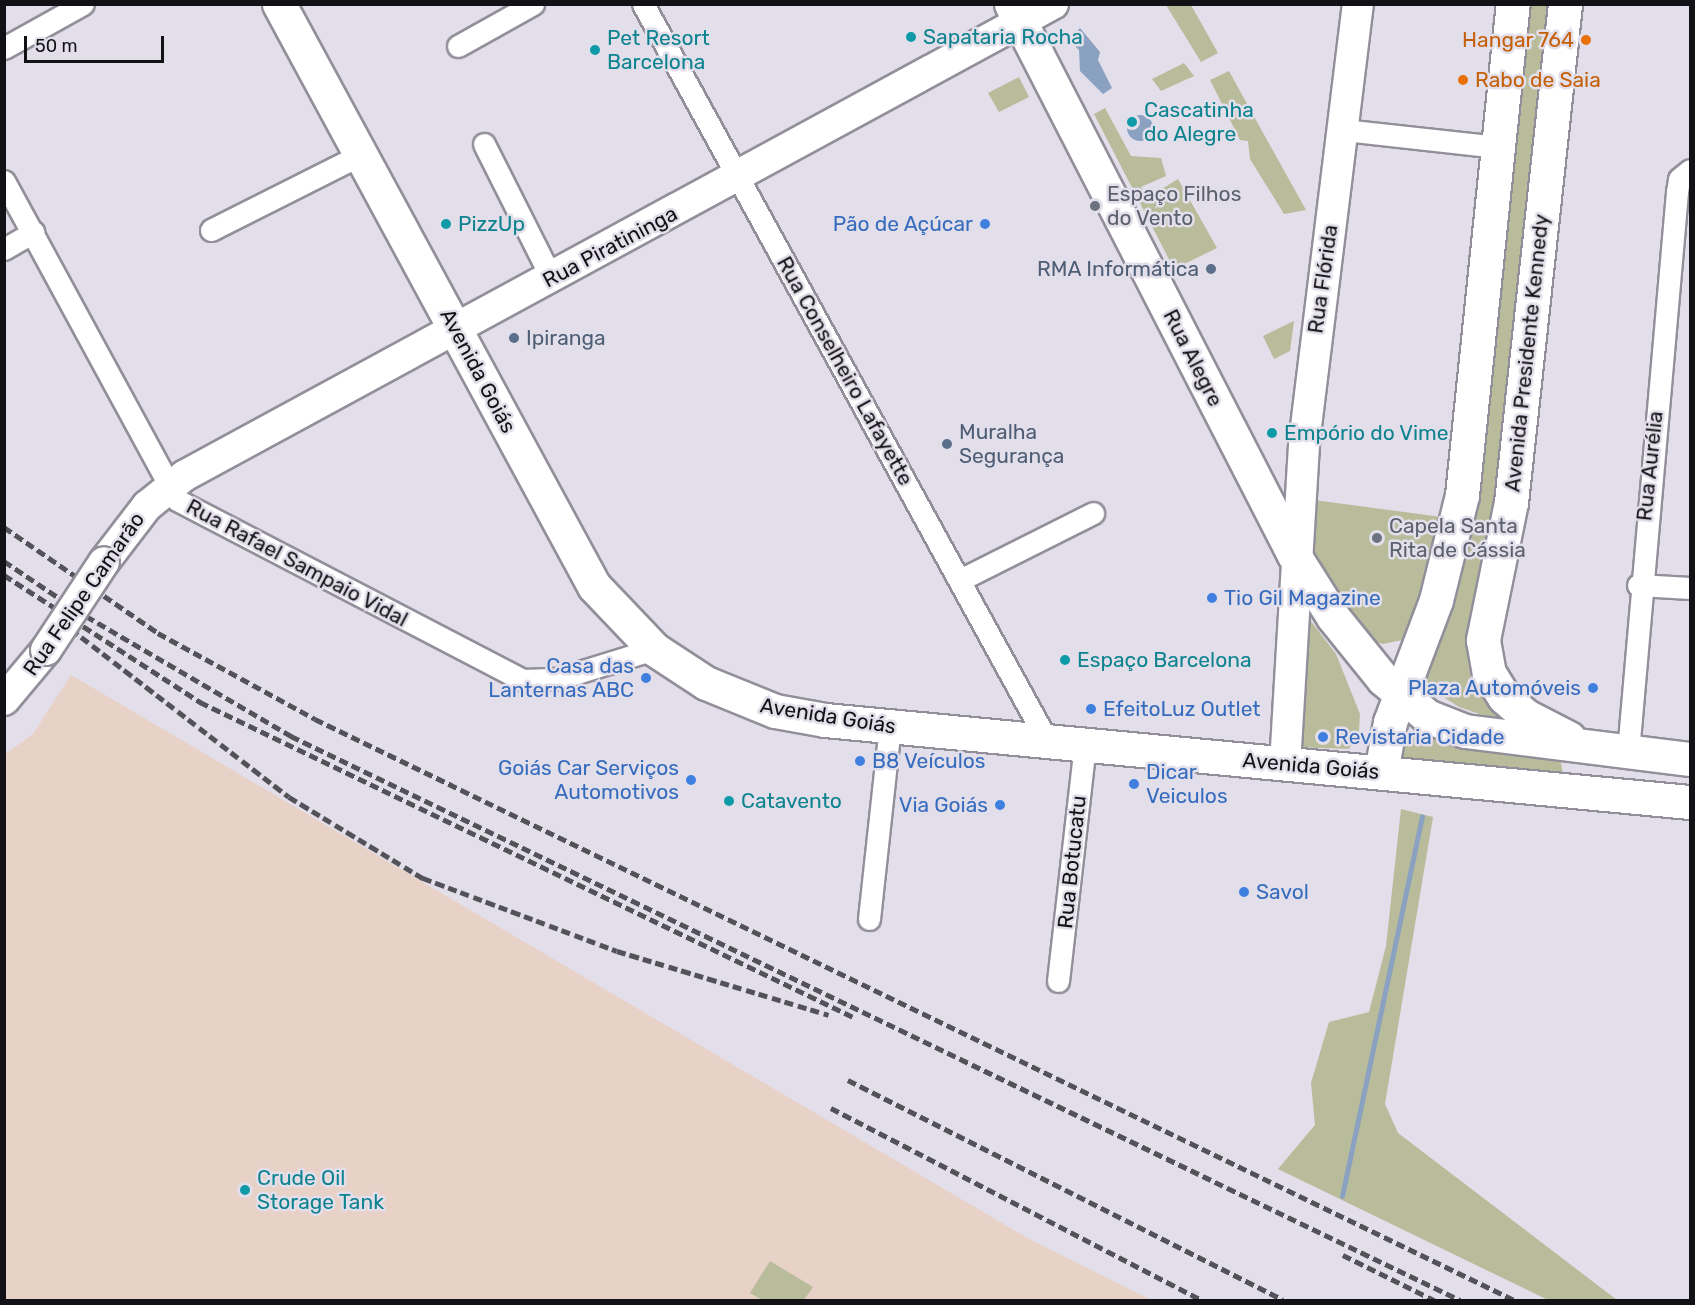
<!DOCTYPE html>
<html>
<head>
<meta charset="utf-8">
<style>
  body { margin:0 }
  #map { position:relative; width:1695px; height:1305px; overflow:hidden; background:#e2deea; font-family:Rubik,sans-serif }
  div>[style] { position:absolute }
  .industrial>* { inset:0; background:#e8d1c6 }
  .green>* { inset:0; background:#b8bc9b }
  .water>* { inset:0; background:#8ba1c2 }
  .round { border-radius:50% }
  .stream>* { height:5px; margin:-2.5px; padding:0 2.5px; transform-origin:2.5px; border-radius:2.5px; background:#8ba1c2 }
  .roads { filter:drop-shadow(2px 0 #928f9a) drop-shadow(-2px 0 #928f9a) drop-shadow(0 2px #928f9a) drop-shadow(0 -2px #928f9a) }
  .street>* { height:21px; margin:-10.5px; padding:0 10.5px; transform-origin:10.5px; border-radius:10.5px; background:#fff }
  .secondary>* { height:30px; margin:-15px; padding:0 15px; transform-origin:15px; border-radius:15px; background:#fff }
  .primary>* { height:33px; margin:-16.5px; padding:0 16.5px; transform-origin:16.5px; border-radius:16.5px; background:#fff }
  .rail>* { height:4.5px; margin-top:-2.25px; transform-origin:0; background:repeating-linear-gradient(90deg,#545259 0 9px,transparent 0 13.5px) }
  .bridges { filter:drop-shadow(2px 0 #928f9a) drop-shadow(-2px 0 #928f9a) drop-shadow(0 2px #928f9a) drop-shadow(0 -2px #928f9a) }
  .secondary-bridge>* { height:30px; margin:-15px; padding:0 15px; transform-origin:15px; border-radius:15px; background:#fff }
  .dots>* { width:16px; height:16px; translate:-50% -50%; box-sizing:border-box; border:3px solid #e2deea; border-radius:50% }
  span { translate:-50% -50%; white-space:nowrap; text-align:center; line-height:1.15; -webkit-text-stroke:5px #e2deea; paint-order:stroke }
  .culture-label { font-size:21px; color:#0d838f }
  .left { translate:0 -50%; text-align:left }
  .food-label { font-size:21px; color:#c56008 }
  .right { translate:-100% -50%; text-align:right }
  .worship-label { font-size:21px; color:#5b616d }
  .shop-label { font-size:21px; color:#366cbe }
  .street-label { font-size:21px; color:#121115 }
  .service-label { font-size:21px; color:#4e5e75 }
  .frame { position:absolute; inset:0; border:6px solid #121115; pointer-events:none }
  .scale { position:absolute; left:24px; top:36px; width:140px; height:27px; box-sizing:border-box; border:3px solid #121115; border-top:0; padding-left:8px; font-size:18px; line-height:21px; white-space:nowrap; color:#121115; -webkit-text-stroke:4px #e2deea; paint-order:stroke }
</style>
</head>
<body>
<div id="map">
  <div class="industrial">
    <div style="clip-path:polygon(71px 675px,1029px 1239px,1151px 1300px,5px 1300px,4px 755px,33px 734px)"></div>
  </div>
  <div class="green">
    <div style="clip-path:polygon(1166px 5px,1191px 5px,1218px 53px,1201px 62px)"></div>
    <div style="clip-path:polygon(1522px 5px,1552px 5px,1498px 498px,1499px 717px,1494px 719px,1459px 707px,1423px 684px,1470px 501px)"></div>
    <div style="clip-path:polygon(1184px 63px,1194px 76px,1161px 91px,1152px 79px)"></div>
    <div style="clip-path:polygon(1229px 71px,1262px 131px,1306px 210px,1284px 214px,1250px 159px,1248px 141px,1240px 140px,1210px 80px)"></div>
    <div style="clip-path:polygon(1019px 77px,1029px 97px,999px 112px,988px 93px)"></div>
    <div style="clip-path:polygon(1105px 108px,1131px 156px,1161px 158px,1166px 176px,1141px 187px,1147px 198px,1178px 179px,1217px 248px,1174px 269px,1094px 114px)"></div>
    <div style="clip-path:polygon(1294px 321px,1290px 351px,1274px 359px,1263px 336px)"></div>
    <div style="clip-path:polygon(1314px 500px,1449px 518px,1424px 603px,1402px 640px,1383px 644px,1363px 638px,1323px 584px,1308px 541px)"></div>
    <div style="clip-path:polygon(1310px 620px,1336px 654px,1360px 714px,1359px 731px,1349px 749px,1293px 747px,1294px 699px)"></div>
    <div style="clip-path:polygon(1403px 732px,1560px 759px,1563px 773px,1405px 760px,1398px 747px)"></div>
    <div style="clip-path:polygon(1401px 809px,1433px 817px,1385px 1104px,1398px 1133px,1617px 1300px,1548px 1300px,1278px 1169px,1315px 1125px,1311px 1083px,1329px 1022px,1369px 1012px,1386px 946px)"></div>
    <div style="clip-path:polygon(770px 1261px,813px 1287px,804px 1300px,762px 1300px,750px 1293px)"></div>
  </div>
  <div class="water">
    <div style="clip-path:polygon(1080px 28px,1100px 52px,1098px 60px,1112px 88px,1103px 94px,1080px 71px,1079px 50px,1069px 40px)"></div>
    <div class="round" style="left:1127px;top:115px;width:26px;height:26px"></div>
  </div>
  <div class="stream">
    <div style="left:1342px;top:1196px;width:388px;rotate:-78.1deg"></div>
  </div>
  <div class="roads">
    <div class="street">
      <div style="left:643px;top:4px;width:838px;rotate:61.26deg"></div>
      <div style="left:458px;top:46px;width:86px;rotate:-29.2deg"></div>
      <div style="left:4px;top:48px;width:90px;rotate:-29.1deg"></div>
      <div style="left:1344px;top:130px;width:156px;rotate:6.3deg"></div>
      <div style="left:484px;top:144px;width:151px;rotate:63.3deg"></div>
      <div style="left:4px;top:181px;width:363px;rotate:61.5deg"></div>
      <div style="left:177px;top:500px;width:390px;rotate:27.5deg"></div>
      <div style="left:523px;top:680px;width:34px;rotate:-2deg"></div>
      <div style="left:557px;top:679px;width:102px;rotate:-17.2deg"></div>
      <div style="left:211px;top:230px;width:167px;rotate:-26.7deg"></div>
      <div style="left:4px;top:249px;width:34px;rotate:-30deg"></div>
      <div style="left:960px;top:580px;width:149px;rotate:-26.7deg"></div>
      <div style="left:1638px;top:585px;width:52px;rotate:3.3deg"></div>
      <div style="left:1628px;top:752px;width:562px;rotate:-85deg"></div>
      <div style="left:1677px;top:192px;width:13px;rotate:-81deg"></div>
      <div style="left:1679px;top:179px;width:14px;rotate:-39deg"></div>
      <div style="left:869px;top:919px;width:193px;rotate:-83.8deg"></div>
      <div style="left:1058px;top:981px;width:240px;rotate:-83.5deg"></div>
    </div>
    <div class="secondary">
      <div style="left:104px;top:562px;width:71px;rotate:-52.5deg"></div>
      <div style="left:147px;top:506px;width:48px;rotate:-39deg"></div>
      <div style="left:184px;top:476px;width:989px;rotate:-28.51deg"></div>
      <div style="left:4px;top:700px;width:65px;rotate:-50deg"></div>
      <div style="left:1285px;top:765px;width:323px;rotate:-86.6deg"></div>
      <div style="left:1304px;top:443px;width:442px;rotate:-83deg"></div>
    </div>
    <div class="primary">
      <div style="left:279px;top:4px;width:662px;rotate:61.58deg"></div>
      <div style="left:594px;top:586px;width:87px;rotate:46.4deg"></div>
      <div style="left:654px;top:649px;width:62px;rotate:33.2deg"></div>
      <div style="left:706px;top:683px;width:74px;rotate:22.1deg"></div>
      <div style="left:775px;top:711px;width:51px;rotate:10.2deg"></div>
      <div style="left:825px;top:720px;width:869px;rotate:5.42deg"></div>
      <div style="left:1011px;top:4px;width:619px;rotate:62.81deg"></div>
      <div style="left:1294px;top:555px;width:73px;rotate:57.8deg"></div>
      <div style="left:1333px;top:617px;width:80px;rotate:51.1deg"></div>
      <div style="left:1383px;top:679px;width:57px;rotate:40.1deg"></div>
      <div style="left:1427px;top:716px;width:41px;rotate:21.5deg"></div>
      <div style="left:1465px;top:731px;width:227px;rotate:7.1deg"></div>
      <div style="left:1565px;top:4px;width:501px;rotate:96.19deg"></div>
      <div style="left:1511px;top:502px;width:141px;rotate:101.5deg"></div>
      <div style="left:1483px;top:640px;width:34px;rotate:80deg"></div>
      <div style="left:1489px;top:673px;width:28px;rotate:58deg"></div>
      <div style="left:1504px;top:697px;width:29px;rotate:41deg"></div>
      <div style="left:1526px;top:716px;width:48px;rotate:27.1deg"></div>
      <div style="left:1381px;top:772px;width:51px;rotate:-79.8deg"></div>
      <div style="left:1390px;top:722px;width:130px;rotate:-69.3deg"></div>
      <div style="left:1436px;top:600px;width:108px;rotate:-76.1deg"></div>
      <div style="left:1462px;top:495px;width:494px;rotate:-84.1deg"></div>
    </div>
  </div>
  <div class="rail">
    <div style="left:4px;top:527px;width:187px;rotate:34.5deg"></div>
    <div style="left:158px;top:633px;width:179px;rotate:28.7deg"></div>
    <div style="left:315px;top:719px;width:1332px;rotate:25.85deg"></div>
    <div style="left:4px;top:561px;width:99px;rotate:33.9deg"></div>
    <div style="left:86px;top:616px;width:238px;rotate:30.3deg"></div>
    <div style="left:291px;top:736px;width:1298px;rotate:25.76deg"></div>
    <div style="left:4px;top:575px;width:234px;rotate:32.9deg"></div>
    <div style="left:200px;top:702px;width:727px;rotate:25.75deg"></div>
    <div style="left:71px;top:629px;width:275px;rotate:37.6deg"></div>
    <div style="left:289px;top:797px;width:157px;rotate:31.2deg"></div>
    <div style="left:423px;top:878px;width:207px;rotate:20.6deg"></div>
    <div style="left:617px;top:951px;width:221px;rotate:16.8deg"></div>
    <div style="left:848px;top:1080px;width:487px;rotate:26.8deg"></div>
    <div style="left:831px;top:1108px;width:418px;rotate:27.4deg"></div>
    <div style="left:1343px;top:1255px;width:102px;rotate:26.3deg"></div>
  </div>
  <div class="bridges">
    <div class="secondary-bridge">
      <div style="left:46px;top:650px;width:105px;rotate:-56.6deg"></div>
    </div>
  </div>
  <div class="dots">
    <div style="left:911px;top:37px;background:#0f9aa8"></div>
    <div style="left:1586px;top:40px;background:#e8710a"></div>
    <div style="left:595px;top:50px;background:#0f9aa8"></div>
    <div style="left:1463px;top:80px;background:#e8710a"></div>
    <div style="left:1132px;top:122px;background:#0f9aa8"></div>
    <div style="left:1095px;top:206px;background:#6b7280"></div>
    <div style="left:446px;top:224px;background:#0f9aa8"></div>
    <div style="left:985px;top:224px;background:#3f7fe0"></div>
    <div style="left:1211px;top:269px;background:#5c6f8a"></div>
    <div style="left:514px;top:338px;background:#5c6f8a"></div>
    <div style="left:1272px;top:433px;background:#0f9aa8"></div>
    <div style="left:947px;top:444px;background:#5c6f8a"></div>
    <div style="left:1377px;top:538px;background:#6b7280"></div>
    <div style="left:1212px;top:598px;background:#3f7fe0"></div>
    <div style="left:1065px;top:660px;background:#0f9aa8"></div>
    <div style="left:646px;top:678px;background:#3f7fe0"></div>
    <div style="left:1593px;top:688px;background:#3f7fe0"></div>
    <div style="left:1091px;top:709px;background:#3f7fe0"></div>
    <div style="left:1323px;top:737px;background:#3f7fe0"></div>
    <div style="left:860px;top:761px;background:#3f7fe0"></div>
    <div style="left:691px;top:780px;background:#3f7fe0"></div>
    <div style="left:1134px;top:784px;background:#3f7fe0"></div>
    <div style="left:729px;top:801px;background:#0f9aa8"></div>
    <div style="left:1000px;top:805px;background:#3f7fe0"></div>
    <div style="left:1244px;top:892px;background:#3f7fe0"></div>
    <div style="left:245px;top:1190px;background:#0f9aa8"></div>
  </div>
  <div class="culture-label">
    <span class="left" style="left:923px;top:37px">Sapataria Rocha</span>
    <span class="left" style="left:607px;top:50px">Pet Resort<br>Barcelona</span>
    <span class="left" style="left:1144px;top:122px">Cascatinha<br>do Alegre</span>
    <span class="left" style="left:458px;top:224px">PizzUp</span>
    <span class="left" style="left:1284px;top:433px">Empório do Vime</span>
    <span class="left" style="left:1077px;top:660px">Espaço Barcelona</span>
    <span class="left" style="left:741px;top:801px">Catavento</span>
    <span class="left" style="left:257px;top:1190px">Crude Oil<br>Storage Tank</span>
  </div>
  <div class="food-label">
    <span class="right" style="left:1574px;top:40px">Hangar 764</span>
    <span class="left" style="left:1475px;top:80px">Rabo de Saia</span>
  </div>
  <div class="worship-label">
    <span class="left" style="left:1107px;top:206px">Espaço Filhos<br>do Vento</span>
    <span class="left" style="left:1389px;top:538px">Capela Santa<br>Rita de Cássia</span>
  </div>
  <div class="shop-label">
    <span class="right" style="left:973px;top:224px">Pão de Açúcar</span>
    <span class="left" style="left:1224px;top:598px">Tio Gil Magazine</span>
    <span class="right" style="left:634px;top:678px">Casa das<br>Lanternas ABC</span>
    <span class="right" style="left:1581px;top:688px">Plaza Automóveis</span>
    <span class="left" style="left:1103px;top:709px">EfeitoLuz Outlet</span>
    <span class="left" style="left:1335px;top:737px">Revistaria Cidade</span>
    <span class="left" style="left:872px;top:761px">B8 Veículos</span>
    <span class="right" style="left:679px;top:780px">Goiás Car Serviços<br>Automotivos</span>
    <span class="left" style="left:1146px;top:784px">Dicar<br>Veiculos</span>
    <span class="right" style="left:988px;top:805px">Via Goiás</span>
    <span class="left" style="left:1256px;top:892px">Savol</span>
  </div>
  <div class="street-label">
    <span style="left:610px;top:247px;rotate:-28deg">Rua Piratininga</span>
    <span style="left:1323px;top:279px;rotate:-82deg">Rua Flórida</span>
    <span style="left:1527px;top:353px;rotate:-84deg">Avenida Presidente Kennedy</span>
    <span style="left:1193px;top:358px;rotate:63deg">Rua Alegre</span>
    <span style="left:478px;top:371px;rotate:62deg">Avenida Goiás</span>
    <span style="left:845px;top:371px;rotate:61deg">Rua Conselheiro Lafayette</span>
    <span style="left:1650px;top:466px;rotate:-84deg">Rua Aurélia</span>
    <span style="left:297px;top:563px;rotate:28deg">Rua Rafael Sampaio Vidal</span>
    <span style="left:84px;top:594px;rotate:-55deg">Rua Felipe Camarão</span>
    <span style="left:828px;top:716px;rotate:9deg">Avenida Goiás</span>
    <span style="left:1311px;top:766px;rotate:5deg">Avenida Goiás</span>
    <span style="left:1072px;top:862px;rotate:-84deg">Rua Botucatu</span>
  </div>
  <div class="service-label">
    <span class="right" style="left:1199px;top:269px">RMA Informática</span>
    <span class="left" style="left:526px;top:338px">Ipiranga</span>
    <span class="left" style="left:959px;top:444px">Muralha<br>Segurança</span>
  </div>
  <div class="frame"></div>
  <div class="scale">50 m</div>
</div>
</body>
</html>
